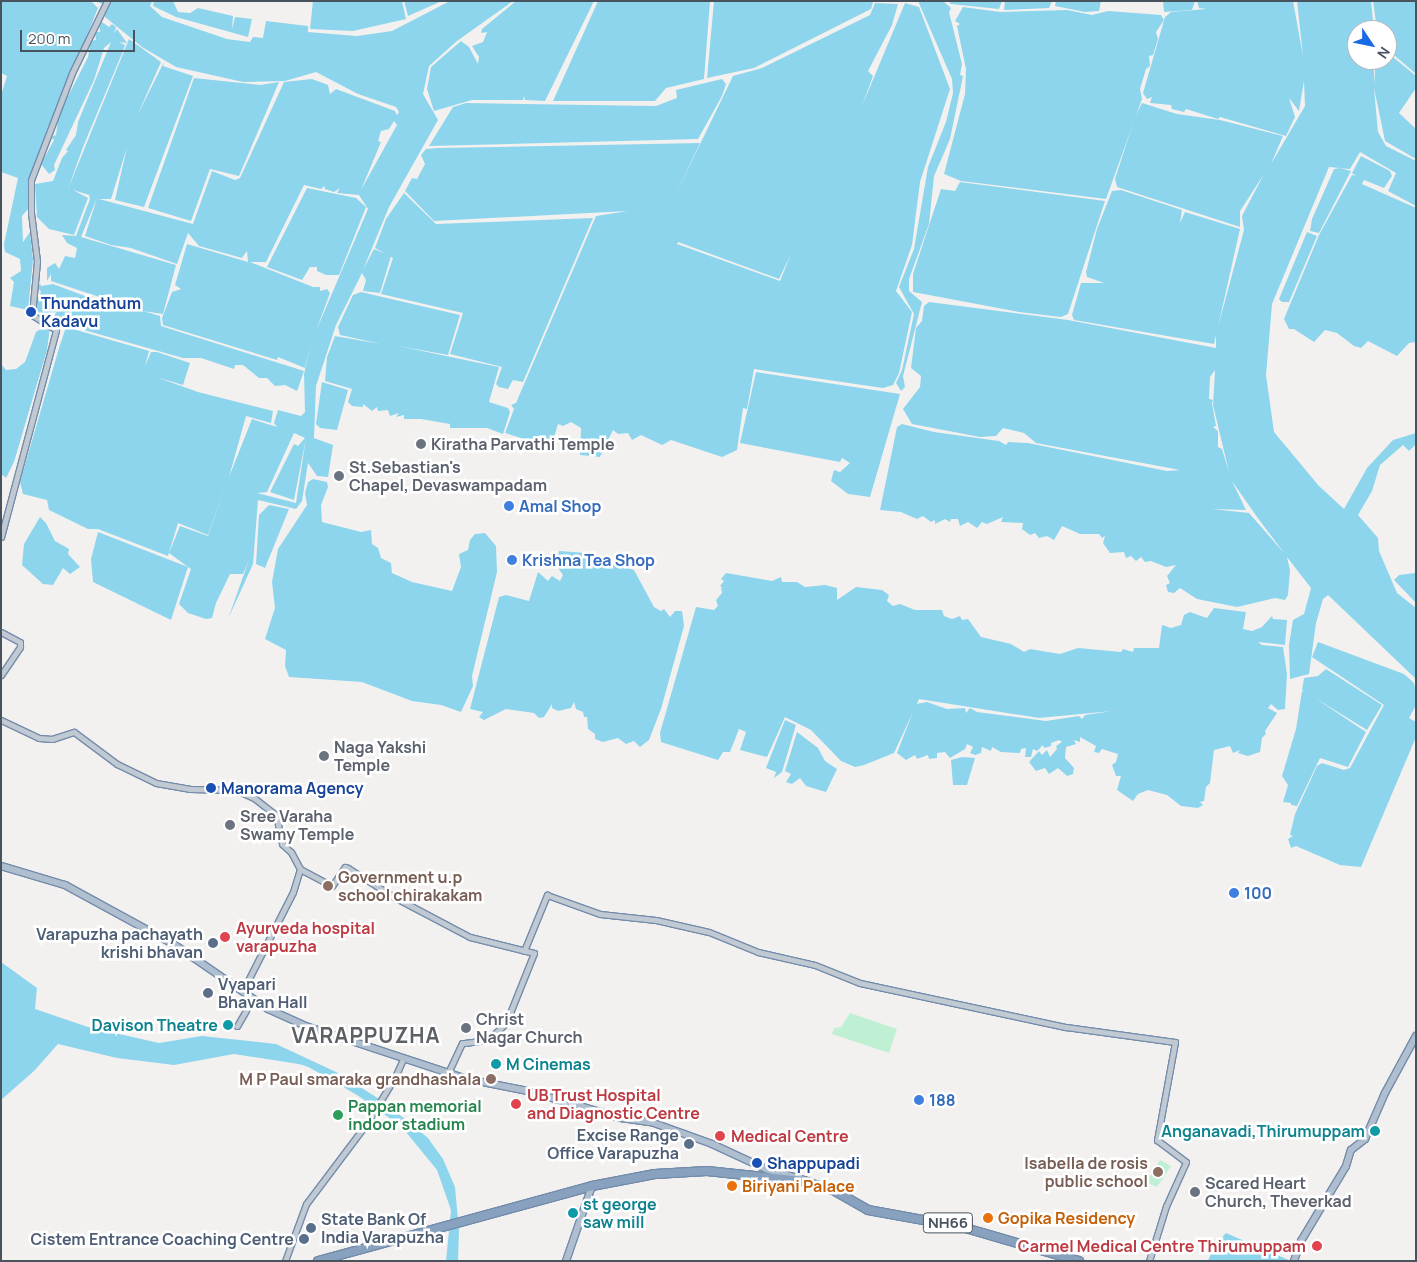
<!DOCTYPE html>
<html>
<head>
<meta charset="utf-8">
<style>
  body { margin:0 }
  #map { position:relative; width:1417px; height:1262px; overflow:hidden; background:#f3f1f0; font-family:Manrope,sans-serif }
  div>[style] { position:absolute }
  .green>* { inset:0; background:#c0f0d4 }
  .water>* { inset:0; background:#8dd5ed }
  .stream>* { height:1px; margin:-0.5px; padding:0 0.5px; transform-origin:0.5px; border-radius:0.5px; background:#8dd5ed }
  .roads { filter:drop-shadow(1px 0 #738cab) drop-shadow(-1px 0 #738cab) drop-shadow(0 1px #738cab) drop-shadow(0 -1px #738cab) }
  .minor>* { height:5px; margin:-2.5px; padding:0 2.5px; transform-origin:2.5px; border-radius:2.5px; background:#c1cad2 }
  .major>* { height:6px; margin:-3px; padding:0 3px; transform-origin:3px; border-radius:3px; background:#b0bfcf }
  .highway>* { height:8px; margin:-4px; padding:0 4px; transform-origin:4px; border-radius:4px; background:#88a1bf }
  .dots>* { width:14px; height:14px; translate:-50% -50%; box-sizing:border-box; border:2px solid #fff; border-radius:50% }
  span { translate:-50% -50%; white-space:nowrap; text-align:center; line-height:1.15; -webkit-text-stroke:5px #fff; paint-order:stroke }
  .shield-label span { padding:1px 4px; background:#fff; border:1px solid; border-radius:4px; -webkit-text-stroke-width:0 }
  .shield-label { font-size:15px; color:#48535e; font-weight:700 }
  .transit-label { font-size:16px; color:#164399; font-weight:700 }
  .left { translate:0 -50%; text-align:left }
  .worship-label { font-size:16px; color:#5b616d; font-weight:700 }
  .shop-label { font-size:16px; color:#366cbe; font-weight:700 }
  .education-label { font-size:16px; color:#785e54; font-weight:700 }
  .right { translate:-100% -50%; text-align:right }
  .health-label { font-size:16px; color:#be3a42; font-weight:700 }
  .service-label { font-size:16px; color:#4e5e75; font-weight:700 }
  .culture-label { font-size:16px; color:#0d838f; font-weight:700 }
  .leisure-label { font-size:16px; color:#27864d; font-weight:700 }
  .food-label { font-size:16px; color:#c56008; font-weight:700 }
  .district-label { font-size:21px; color:#5d6065; font-weight:700; letter-spacing:1px }
  .frame { position:absolute; inset:0; border:2px solid #48535e; pointer-events:none }
  .north { position:absolute; left:1347px; top:20px; width:50px; height:50px; box-sizing:border-box; background:#fff; border:1px solid #b6babf; border-radius:50%; rotate:124deg; font-size:14px; font-weight:700; line-height:20px; text-align:center; color:#48535e }
  .north::after { content:''; display:block; margin:auto; width:18px; height:22px; background:#196ae5; clip-path:polygon(50% 0,100% 100%,50% 72%,0 100%) }
  .scale { position:absolute; left:20px; top:30px; width:115px; height:22px; box-sizing:border-box; border:2px solid #48535e; border-top:0; padding-left:6px; font-size:15px; line-height:18px; white-space:nowrap; color:#48535e; -webkit-text-stroke:4px #fff; paint-order:stroke }
</style>
</head>
<body>
<div id="map">
  <div class="green">
    <div style="clip-path:polygon(850px 1013px,897px 1029px,889px 1053px,832px 1034px,834px 1028px,841px 1027px)"></div>
    <div style="clip-path:polygon(1160px 1160px,1171px 1166px,1157px 1187px,1146px 1182px)"></div>
  </div>
  <div class="water">
    <div style="clip-path:polygon(1px 1px,91px 1px,98px 8px,29px 180px,28px 209px,22px 216px,23px 242px,30px 232px,33px 260px,28px 310px,10px 306px,14px 282px,10px 278px,21px 271px,20px 259px,5px 252px,4px 244px,18px 178px,1px 172px,1px 95px,7px 76px,1px 73px)"></div>
    <div style="clip-path:polygon(evenodd,94px 1px,152px 1px,150px 6px,162px 17px,227px 39px,250px 42px,253px 37px,263px 38px,266px 21px,308px 26px,308px 32px,357px 36px,392px 31px,450px 1px,513px 1px,457px 41px,429px 66px,423px 94px,438px 120px,389px 207px,363px 270px,374px 249px,391px 256px,380px 293px,363px 291px,366px 280px,362px 273px,336px 325px,316px 386px,314px 438px,333px 445px,328px 477px,317px 476px,308px 463px,302px 501px,296px 509px,258px 500px,253px 564px,228px 619px,249px 560px,243px 574px,230px 574px,216px 603px,212px 618px,206px 619px,188px 613px,179px 604px,191px 569px,188px 567px,171px 620px,93px 582px,91px 559px,98px 532px,188px 567px,169px 553px,180px 526px,208px 536px,228px 480px,208px 535px,178px 523px,168px 556px,98px 529px,88px 529px,49px 510px,47px 500px,23px 494px,20px 482px,59px 348px,66px 327px,149px 351px,145px 366px,151px 352px,157px 352px,190px 363px,183px 385px,156px 377px,198px 392px,273px 411px,271px 423px,246px 416px,229px 477px,252px 419px,277px 427px,274px 423px,278px 410px,301px 416px,305px 412px,304px 374px,312px 341px,305px 368px,278px 357px,277px 360px,163px 325px,162px 318px,172px 292px,181px 289px,175px 285px,187px 244px,248px 262px,247px 251px,242px 258px,199px 246px,188px 233px,177px 264px,131px 248px,111px 245px,85px 236px,97px 198px,81px 237px,176px 265px,163px 314px,143px 311px,160px 316px,161px 326px,304px 371px,297px 391px,285px 385px,275px 386px,267px 378px,259px 378px,243px 365px,235px 365px,234px 369px,201px 358px,183px 358px,45px 319px,35px 308px,41px 292px,38px 287px,40px 283px,41px 286px,53px 284px,93px 299px,139px 310px,51px 281px,51px 274px,47px 281px,47px 268px,55px 263px,59px 269px,65px 256px,75px 258px,77px 248px,67px 243px,62px 235px,76px 236px,90px 199px,89px 195px,73px 190px,88px 198px,74px 235px,49px 229px,37px 217px,35px 184px,53px 181px,62px 158px,68px 151px,66px 150px,76px 135px,78px 122px,111px 42px,104px 48px,94px 80px,54px 165px,55px 170px,49px 174px,41px 164px,54px 140px,51px 137px,56px 135px,59px 114px,88px 57px,91px 41px,96px 40px,95px 32px,100px 32px,99px 20px,109px 27px,112px 24px,116px 27px,114px 33px,117px 29px,127px 43px,119px 42px,125px 45px,123px 51px,83px 147px,68px 189px,129px 39px,161px 62px,137px 116px,164px 62px,163px 66px,193px 76px,144px 207px,115px 200px,127px 147px,111px 199px,99px 199px,193px 224px,212px 171px,235px 180px,240px 178px,284px 82px,312px 79px,328px 85px,330px 94px,336px 89px,395px 111px,397px 115px,399px 112px,396px 107px,358px 94px,316px 72px,285px 81px,243px 82px,176px 67px,142px 47px,105px 17px,106px 5px,94px 1px,394px 121px,397px 125px,361px 190px,381px 142px,378px 141px,381px 131px,389px 129px,394px 121px,94px 1px,304px 185px,321px 189px,324px 186px,325px 189px,334px 192px,340px 188px,337px 193px,359px 195px,368px 209px,316px 331px,330px 293px,327px 289px,320px 291px,320px 287px,313px 287px,250px 262px,266px 262px,304px 185px,94px 1px,294px 433px,305px 438px,298px 446px,294px 444px,270px 492px,294px 500px,306px 438px,296px 503px,257px 493px,267px 492px,294px 433px)"></div>
    <div style="clip-path:polygon(154px 1px,173px 1px,178px 12px,190px 13px,198px 8px,233px 16px,232px 29px,235px 17px,252px 19px,248px 37px,176px 17px,153px 6px)"></div>
    <div style="clip-path:polygon(313px 1px,402px 1px,406px 19px,353px 31px,310px 29px)"></div>
    <div style="clip-path:polygon(404px 1px,442px 1px,408px 16px)"></div>
    <div style="clip-path:polygon(516px 1px,594px 1px,545px 101px,525px 100px,524px 96px,523px 100px,472px 100px,434px 111px,427px 89px,431px 67px,461px 41px,469px 47px,478px 64px,479px 57px,472px 46px,483px 42px,487px 32px,481px 33px,482px 29px)"></div>
    <div style="clip-path:polygon(598px 1px,710px 1px,704px 79px,666px 88px,655px 101px,553px 101px)"></div>
    <div style="clip-path:polygon(714px 1px,873px 1px,873px 2px,871px 9px,754px 68px,707px 78px)"></div>
    <div style="clip-path:polygon(918px 1px,943px 1px,951px 8px,949px 12px,962px 64px,960px 75px,963px 76px,950px 139px,934px 176px,929px 224px,909px 279px,909px 291px,922px 302px,903px 376px,905px 387px,901px 391px,896px 383px,902px 370px,914px 314px,899px 287px,914px 249px,928px 167px,946px 122px,953px 93px,952px 79px)"></div>
    <div style="clip-path:polygon(948px 1px,1002px 1px,999px 9px,951px 4px)"></div>
    <div style="clip-path:polygon(1005px 1px,1052px 1px,1049px 8px,1004px 10px)"></div>
    <div style="clip-path:polygon(1056px 1px,1101px 1px,1099px 11px,1085px 12px,1055px 6px)"></div>
    <div style="clip-path:polygon(1163px 1px,1195px 1px,1192px 10px,1164px 12px)"></div>
    <div style="clip-path:polygon(evenodd,1197px 1px,1293px 1px,1303px 56px,1297px 1px,1371px 1px,1374px 30px,1357px 30px,1357px 60px,1373px 60px,1375px 85px,1375px 60px,1387px 60px,1387px 52px,1416px 76px,1416px 88px,1399px 113px,1416px 129px,1416px 159px,1385px 141px,1374px 88px,1378px 132px,1386px 146px,1416px 161px,1416px 206px,1388px 191px,1396px 173px,1360px 152px,1350px 169px,1329px 167px,1272px 304px,1266px 375px,1274px 432px,1319px 486px,1344px 509px,1367px 468px,1393px 440px,1416px 433px,1416px 444px,1409px 451px,1403px 445px,1380px 465px,1372px 491px,1358px 515px,1378px 538px,1379px 551px,1397px 593px,1416px 608px,1416px 679px,1328px 595px,1323px 599px,1316px 623px,1309px 674px,1290px 679px,1289px 645px,1293px 620px,1304px 614px,1311px 588px,1287px 557px,1290px 570px,1288px 595px,1285px 600px,1275px 598px,1237px 607px,1197px 599px,1180px 588px,1174px 593px,1168px 592px,1166px 585px,1170px 583px,1167px 576px,1176px 565px,1166px 567px,1151px 561px,1145px 562px,1141px 557px,1136px 561px,1131px 556px,1126px 558px,1124px 552px,1110px 553px,1103px 543px,1105px 536px,1102px 538px,1099px 534px,1080px 534px,1062px 526px,1054px 540px,1047px 536px,1039px 538px,1035px 533px,1030px 535px,1022px 529px,1023px 523px,1001px 522px,1003px 517px,987px 524px,982px 522px,977px 528px,968px 522px,960px 526px,958px 519px,951px 519px,950px 522px,945px 519px,935px 524px,935px 520px,931px 522px,923px 516px,917px 519px,901px 512px,880px 510px,897px 427px,902px 424px,934px 432px,999px 441px,1006px 445px,1008px 442px,1028px 443px,1167px 471px,1180px 470px,1036px 443px,1024px 433px,1003px 428px,996px 436px,980px 437px,912px 424px,903px 409px,920px 387px,921px 376px,911px 368px,916px 328px,922px 321px,924px 306px,929px 302px,1068px 320px,1216px 348px,1216px 335px,1214px 344px,1074px 320px,1072px 315px,1081px 283px,1104px 283px,1087px 277px,1086px 272px,1097px 229px,1112px 191px,1121px 190px,1182px 210px,1180px 223px,1185px 212px,1240px 229px,1218px 327px,1244px 230px,1242px 216px,1264px 174px,1240px 211px,1240px 227px,1117px 187px,1115px 179px,1135px 117px,1142px 103px,1177px 114px,1220px 120px,1283px 136px,1271px 164px,1305px 106px,1304px 81px,1299px 111px,1289px 98px,1295px 117px,1286px 136px,1220px 117px,1218px 119px,1186px 109px,1184px 112px,1172px 109px,1171px 105px,1150px 103px,1152px 97px,1147px 99px,1143px 93px,1165px 17px,1171px 12px,1206px 9px,1199px 8px,1197px 1px,1215px 370px,1213px 405px,1229px 472px,1222px 449px,1218px 447px,1218px 431px,1213px 427px,1216px 426px,1212px 403px,1213px 400px,1209px 399px,1210px 377px,1215px 370px,1197px 1px,1232px 481px,1257px 517px,1284px 553px,1249px 513px,1212px 509px,1246px 510px,1232px 481px)"></div>
    <div style="clip-path:polygon(1373px 1px,1416px 1px,1416px 74px,1387px 49px,1387px 30px,1377px 30px)"></div>
    <div style="clip-path:polygon(evenodd,875px 3px,898px 4px,892px 25px,868px 71px,873px 76px,862px 106px,905px 3px,919px 7px,950px 89px,920px 182px,912px 245px,896px 291px,912px 312px,899px 373px,893px 385px,883px 388px,754px 369px,747px 409px,743px 408px,737px 450px,722px 457px,671px 440px,662px 445px,641px 435px,632px 440px,628px 433px,618px 434px,613px 430px,600px 457px,580px 455px,581px 428px,571px 422px,563px 426px,558px 424px,552px 444px,547px 446px,505px 433px,514px 409px,511px 405px,516px 403px,596px 216px,628px 211px,434px 221px,405px 191px,412px 178px,417px 179px,425px 164px,421px 155px,426px 149px,438px 148px,700px 143px,675px 196px,733px 76px,762px 68px,870px 15px,875px 3px,678px 242px,779px 279px,791px 254px,780px 281px,677px 244px,627px 344px,678px 242px)"></div>
    <div style="clip-path:polygon(963px 7px,1000px 12px,1067px 10px,1092px 15px,1108px 11px,1161px 15px,1164px 20px,1156px 32px,1158px 39px,1153px 55px,1149px 56px,1150px 66px,1146px 69px,1140px 89px,1142px 99px,1106px 199px,961px 181px,944px 174px,965px 94px,966px 69px,957px 26px,960px 24px,955px 21px)"></div>
    <div style="clip-path:polygon(194px 78px,260px 85px,279px 82px,239px 176px,210px 169px,191px 221px,148px 208px)"></div>
    <div style="clip-path:polygon(722px 79px,726px 84px,722px 96px,698px 139px,429px 146px,453px 107px,466px 103px,656px 106px,677px 98px,676px 90px)"></div>
    <div style="clip-path:polygon(1361px 156px,1390px 171px,1392px 176px,1384px 188px,1364px 180px,1362px 184px,1416px 208px,1416px 342px,1409px 343px,1397px 356px,1368px 341px,1361px 348px,1354px 346px,1337px 333px,1325px 330px,1314px 342px,1294px 329px,1289px 329px,1284px 319px,1319px 235px,1352px 175px,1356px 176px,1352px 173px)"></div>
    <div style="clip-path:polygon(1340px 168px,1351px 171px,1319px 233px,1310px 231px,1312px 219px,1334px 169px)"></div>
    <div style="clip-path:polygon(960px 182px,1105px 201px,1068px 314px,1061px 317px,1019px 312px,913px 292px,913px 274px,941px 189px,955px 191px)"></div>
    <div style="clip-path:polygon(307px 188px,356px 198px,366px 207px,339px 275px,326px 275px,317px 271px,317px 267px,310px 267px,302px 280px,267px 267px)"></div>
    <div style="clip-path:polygon(404px 193px,436px 224px,593px 218px,523px 382px,513px 380px,508px 389px,499px 387px,496px 384px,502px 367px,450px 354px,463px 313px,381px 294px,393px 258px,375px 248px,386px 219px)"></div>
    <div style="clip-path:polygon(1307px 232px,1317px 236px,1289px 302px,1282px 302px,1279px 299px)"></div>
    <div style="clip-path:polygon(361px 292px,460px 315px,448px 355px,398px 346px,499px 367px,489px 402px,508px 408px,510px 412px,503px 434px,487px 428px,450px 428px,450px 424px,421px 419px,404px 419px,404px 415px,396px 417px,399px 413px,390px 416px,388px 410px,378px 411px,377px 407px,372px 411px,363px 404px,363px 407px,352px 406px,348px 402px,352px 389px,325px 381px,327px 357px,335px 336px,381px 344px,340px 335px,338px 327px,353px 295px)"></div>
    <div style="clip-path:polygon(46px 325px,46px 330px,50px 328px,47px 350px,14px 462px,6px 478px,1px 474px,1px 364px,6px 370px,16px 369px,25px 362px,36px 332px)"></div>
    <div style="clip-path:polygon(756px 372px,900px 394px,870px 497px,848px 494px,831px 481px,834px 470px,840px 472px,850px 463px,842px 458px,840px 462px,740px 443px)"></div>
    <div style="clip-path:polygon(322px 382px,348px 390px,337px 430px,320px 428px,316px 424px)"></div>
    <div style="clip-path:polygon(313px 479px,327px 482px,328px 487px,321px 505px,322px 522px,361px 532px,371px 530px,372px 544px,378px 548px,381px 558px,391px 563px,392px 573px,412px 582px,452px 591px,461px 567px,459px 554px,468px 550px,470px 540px,475px 534px,485px 533px,496px 546px,497px 572px,472px 676px,473px 686px,461px 712px,441px 705px,412px 701px,362px 682px,289px 677px,285px 666px,286px 650px,265px 639px,275px 608px,272px 582px,278px 549px,307px 505px,305px 493px,308px 482px)"></div>
    <div style="clip-path:polygon(269px 505px,289px 509px,265px 568px,256px 564px,259px 515px)"></div>
    <div style="clip-path:polygon(40px 517px,46px 523px,55px 541px,69px 549px,68px 554px,80px 567px,70px 574px,63px 568px,53px 585px,43px 584px,22px 565px,24px 544px)"></div>
    <div style="clip-path:polygon(559px 551px,587px 553px,634px 570px,654px 607px,661px 611px,664px 609px,670px 617px,675px 611px,682px 611px,684px 626px,661px 709px,649px 740px,640px 747px,634px 741px,626px 744px,618px 738px,603px 742px,595px 739px,595px 734px,588px 729px,587px 717px,584px 717px,583px 712px,576px 709px,574px 702px,571px 708px,558px 711px,552px 708px,552px 704px,544px 717px,539px 718px,534px 713px,506px 709px,484px 720px,479px 717px,483px 712px,470px 709px,499px 597px,506px 595px,529px 601px,538px 572px,548px 581px,552px 576px,560px 581px,563px 575px,556px 565px)"></div>
    <div style="clip-path:polygon(726px 573px,772px 581px,781px 577px,782px 582px,797px 582px,805px 587px,825px 585px,837px 588px,837px 600px,856px 587px,882px 590px,889px 595px,887px 601px,893px 606px,900px 604px,915px 610px,942px 610px,944px 616px,952px 619px,960px 616px,962px 620px,968px 619px,981px 637px,1011px 644px,1024px 652px,1030px 649px,1060px 654px,1078px 648px,1121px 652px,1123px 649px,1133px 652px,1134px 648px,1159px 648px,1162px 625px,1171px 628px,1181px 625px,1184px 615px,1190px 612px,1207px 618px,1214px 608px,1246px 612px,1243px 629px,1252px 631px,1262px 627px,1272px 616px,1273px 619px,1287px 620px,1285px 645px,1258px 642px,1262px 645px,1283px 647px,1287px 674px,1285px 709px,1278px 710px,1271px 704px,1268px 708px,1277px 713px,1265px 731px,1266px 734px,1262px 738px,1260px 752px,1248px 756px,1238px 753px,1240px 750px,1233px 753px,1230px 746px,1214px 750px,1210px 783px,1206px 787px,1204px 801px,1200px 802px,1203px 805px,1198px 808px,1181px 806px,1167px 795px,1148px 790px,1138px 794px,1133px 801px,1117px 790px,1121px 776px,1116px 776px,1112px 765px,1116px 762px,1118px 754px,1102px 749px,1099px 753px,1094px 752px,1096px 746px,1080px 737px,1080px 742px,1074px 740px,1076px 744px,1066px 747px,1065px 758px,1074px 768px,1073px 774px,1067px 776px,1058px 768px,1049px 774px,1045px 768px,1036px 771px,1029px 762px,1039px 751px,1042px 755px,1047px 750px,1050px 757px,1057px 749px,1056px 746px,1062px 742px,1059px 740px,1051px 743px,1051px 746px,1044px 748px,1043px 745px,1037px 751px,1033px 749px,1031px 757px,1025px 757px,1026px 748px,1021px 749px,1020px 753px,1001px 752px,992px 747px,991px 751px,982px 747px,981px 753px,975px 755px,970px 753px,973px 747px,967px 744px,965px 749px,950px 758px,945px 752px,937px 753px,937px 758px,929px 759px,928px 755px,917px 759px,915px 755px,906px 760px,897px 753px,916px 704px,927px 702px,947px 709px,965px 708px,966px 713px,970px 708px,977px 712px,1046px 721px,1079px 716px,1082px 719px,1085px 715px,1112px 711px,1039px 718px,919px 699px,894px 753px,864px 765px,855px 767px,841px 761px,811px 730px,785px 717px,767px 757px,740px 750px,746px 732px,739px 729px,730px 752px,723px 752px,718px 760px,661px 742px,660px 733px,696px 607px,714px 610px,718px 606px,716px 600px,722px 593px,721px 587px,724px 588px,720px 586px,724px 581px,721px 579px)"></div>
    <div style="clip-path:polygon(1415px 573px,1416px 574px,1416px 603px,1394px 580px,1399px 575px)"></div>
    <div style="clip-path:polygon(1318px 642px,1404px 674px,1414px 683px,1416px 693px,1416px 705px,1409px 718px,1416px 722px,1416px 737px,1361px 867px,1340px 865px,1296px 846px,1291px 848px,1288px 839px,1293px 836px,1290px 835px,1295px 814px,1317px 766px,1322px 763px,1344px 770px,1350px 768px,1384px 705px,1312px 657px)"></div>
    <div style="clip-path:polygon(1326px 669px,1382px 705px,1367px 730px,1315px 698px,1366px 732px,1348px 767px,1320px 758px,1297px 806px,1291px 805px,1291px 803px,1283px 802px,1288px 785px,1282px 776px,1296px 729px,1302px 691px,1305px 692px,1302px 690px,1304px 678px,1318px 676px)"></div>
    <div style="clip-path:polygon(785px 720px,796px 725px,782px 772px,774px 778px,776px 772px,766px 768px)"></div>
    <div style="clip-path:polygon(797px 732px,818px 748px,825px 761px,837px 769px,826px 792px,806px 786px,800px 778px,792px 784px,786px 782px,791px 774px,785px 771px)"></div>
    <div style="clip-path:polygon(962px 757px,975px 758px,967px 785px,953px 785px,951px 760px)"></div>
    <div style="clip-path:polygon(1px 962px,37px 988px,35px 1009px,88px 1027px,159px 1043px,202px 1036px,276px 1044px,336px 1072px,384px 1102px,428px 1138px,443px 1159px,455px 1187px,459px 1230px,458px 1261px,446px 1261px,451px 1210px,437px 1170px,401px 1126px,357px 1095px,305px 1065px,234px 1054px,174px 1065px,117px 1058px,58px 1044px,34px 1071px,1px 1100px)"></div>
    <div style="clip-path:polygon(1226px 1233px,1291px 1261px,1208px 1261px,1214px 1246px)"></div>
  </div>
  <div class="stream">
    <div style="left:296px;top:1062px;width:13px;rotate:18deg"></div>
  </div>
  <div class="roads">
    <div class="minor">
      <div style="left:1px;top:537px;width:214px;rotate:-75.1deg"></div>
      <div style="left:56px;top:330px;width:28px;rotate:-148deg"></div>
      <div style="left:32px;top:315px;width:54px;rotate:-84.7deg"></div>
      <div style="left:37px;top:261px;width:48px;rotate:-97.1deg"></div>
      <div style="left:31px;top:213px;width:33px;rotate:-90deg"></div>
      <div style="left:31px;top:180px;width:115px;rotate:-69deg"></div>
      <div style="left:72px;top:73px;width:80px;rotate:-64.1deg"></div>
      <div style="left:1px;top:632px;width:21px;rotate:28deg"></div>
      <div style="left:20px;top:642px;width:5px;rotate:90deg"></div>
      <div style="left:20px;top:647px;width:34px;rotate:124deg"></div>
      <div style="left:1px;top:720px;width:42px;rotate:25.3deg"></div>
      <div style="left:39px;top:738px;width:13px;rotate:4deg"></div>
      <div style="left:52px;top:739px;width:23px;rotate:-18deg"></div>
      <div style="left:74px;top:732px;width:54px;rotate:36.7deg"></div>
      <div style="left:117px;top:764px;width:43px;rotate:26deg"></div>
      <div style="left:156px;top:783px;width:35px;rotate:10deg"></div>
      <div style="left:190px;top:789px;width:46px;rotate:1.2deg"></div>
      <div style="left:236px;top:790px;width:20px;rotate:24deg"></div>
      <div style="left:254px;top:798px;width:28px;rotate:38deg"></div>
      <div style="left:276px;top:815px;width:30px;rotate:78deg"></div>
      <div style="left:282px;top:844px;width:12px;rotate:42deg"></div>
      <div style="left:291px;top:852px;width:19px;rotate:62deg"></div>
      <div style="left:300px;top:869px;width:24px;rotate:107deg"></div>
      <div style="left:293px;top:892px;width:110px;rotate:117deg"></div>
      <div style="left:300px;top:869px;width:36px;rotate:28deg"></div>
      <div style="left:332px;top:886px;width:23px;rotate:-56deg"></div>
      <div style="left:345px;top:867px;width:3px;rotate:18deg"></div>
      <div style="left:348px;top:868px;width:54px;rotate:32.2deg"></div>
      <div style="left:394px;top:897px;width:86px;rotate:27.8deg"></div>
      <div style="left:470px;top:937px;width:66px;rotate:14deg"></div>
      <div style="left:534px;top:953px;width:75px;rotate:111.8deg"></div>
      <div style="left:506px;top:1023px;width:25px;rotate:137deg"></div>
      <div style="left:488px;top:1040px;width:26px;rotate:173deg"></div>
      <div style="left:462px;top:1043px;width:33px;rotate:115deg"></div>
      <div style="left:524px;top:951px;width:61px;rotate:-67.7deg"></div>
      <div style="left:547px;top:895px;width:56px;rotate:19.7deg"></div>
      <div style="left:600px;top:914px;width:56px;rotate:6.1deg"></div>
      <div style="left:656px;top:920px;width:54px;rotate:12.8deg"></div>
      <div style="left:709px;top:932px;width:53px;rotate:22.2deg"></div>
      <div style="left:758px;top:952px;width:58px;rotate:12.8deg"></div>
      <div style="left:815px;top:965px;width:48px;rotate:21.8deg"></div>
      <div style="left:860px;top:983px;width:211px;rotate:12.1deg"></div>
      <div style="left:1066px;top:1027px;width:110px;rotate:7.8deg"></div>
      <div style="left:1175px;top:1042px;width:100px;rotate:100.4deg"></div>
      <div style="left:1157px;top:1140px;width:36px;rotate:37deg"></div>
      <div style="left:1186px;top:1162px;width:48px;rotate:114.4deg"></div>
      <div style="left:1166px;top:1206px;width:58px;rotate:107.2deg"></div>
      <div style="left:237px;top:1026px;width:32px;rotate:-60deg"></div>
      <div style="left:285px;top:1261px;width:61px;rotate:-69.8deg"></div>
      <div style="left:306px;top:1204px;width:101px;rotate:-53deg"></div>
      <div style="left:367px;top:1123px;width:54px;rotate:-58.7deg"></div>
      <div style="left:395px;top:1077px;width:20px;rotate:-66deg"></div>
    </div>
    <div class="major">
      <div style="left:1px;top:866px;width:67px;rotate:16.5deg"></div>
      <div style="left:65px;top:885px;width:125px;rotate:28.6deg"></div>
      <div style="left:175px;top:945px;width:113px;rotate:34.5deg"></div>
      <div style="left:268px;top:1009px;width:42px;rotate:24.1deg"></div>
      <div style="left:306px;top:1026px;width:169px;rotate:18.2deg"></div>
      <div style="left:467px;top:1079px;width:62px;rotate:11.1deg"></div>
      <div style="left:528px;top:1091px;width:97px;rotate:16.2deg"></div>
      <div style="left:621px;top:1118px;width:30px;rotate:8deg"></div>
      <div style="left:651px;top:1122px;width:65px;rotate:19.8deg"></div>
      <div style="left:712px;top:1144px;width:60px;rotate:24.8deg"></div>
      <div style="left:766px;top:1169px;width:44px;rotate:15.9deg"></div>
      <div style="left:566px;top:1261px;width:79px;rotate:-70.9deg"></div>
      <div style="left:1294px;top:1261px;width:21px;rotate:-71deg"></div>
      <div style="left:1301px;top:1241px;width:87px;rotate:-59deg"></div>
      <div style="left:1346px;top:1166px;width:17px;rotate:-73deg"></div>
      <div style="left:1351px;top:1150px;width:18px;rotate:-38deg"></div>
      <div style="left:1365px;top:1139px;width:50px;rotate:-66.5deg"></div>
      <div style="left:1385px;top:1093px;width:65px;rotate:-61.5deg"></div>
    </div>
    <div class="highway">
      <div style="left:318px;top:1261px;width:284px;rotate:-15.3deg"></div>
      <div style="left:592px;top:1186px;width:64px;rotate:-10.8deg"></div>
      <div style="left:655px;top:1174px;width:52px;rotate:-3.3deg"></div>
      <div style="left:707px;top:1171px;width:96px;rotate:6deg"></div>
      <div style="left:802px;top:1181px;width:32px;rotate:16deg"></div>
      <div style="left:833px;top:1190px;width:40px;rotate:29.7deg"></div>
      <div style="left:868px;top:1210px;width:96px;rotate:10.3deg"></div>
      <div style="left:962px;top:1227px;width:122px;rotate:16.2deg"></div>
    </div>
  </div>
  <div class="dots">
    <div style="left:31px;top:312px;background:#1a4fb4"></div>
    <div style="left:421px;top:444px;background:#6b7280"></div>
    <div style="left:339px;top:476px;background:#6b7280"></div>
    <div style="left:509px;top:506px;background:#3f7fe0"></div>
    <div style="left:512px;top:560px;background:#3f7fe0"></div>
    <div style="left:324px;top:756px;background:#6b7280"></div>
    <div style="left:211px;top:788px;background:#1a4fb4"></div>
    <div style="left:230px;top:825px;background:#6b7280"></div>
    <div style="left:328px;top:886px;background:#8d6e63"></div>
    <div style="left:1234px;top:893px;background:#3f7fe0"></div>
    <div style="left:225px;top:937px;background:#e0444e"></div>
    <div style="left:213px;top:943px;background:#5c6f8a"></div>
    <div style="left:208px;top:993px;background:#5c6f8a"></div>
    <div style="left:228px;top:1025px;background:#0f9aa8"></div>
    <div style="left:466px;top:1028px;background:#6b7280"></div>
    <div style="left:496px;top:1064px;background:#0f9aa8"></div>
    <div style="left:491px;top:1079px;background:#8d6e63"></div>
    <div style="left:919px;top:1100px;background:#3f7fe0"></div>
    <div style="left:516px;top:1104px;background:#e0444e"></div>
    <div style="left:338px;top:1115px;background:#2e9e5b"></div>
    <div style="left:1375px;top:1131px;background:#0f9aa8"></div>
    <div style="left:720px;top:1136px;background:#e0444e"></div>
    <div style="left:689px;top:1144px;background:#5c6f8a"></div>
    <div style="left:757px;top:1163px;background:#1a4fb4"></div>
    <div style="left:1158px;top:1172px;background:#8d6e63"></div>
    <div style="left:732px;top:1186px;background:#e8710a"></div>
    <div style="left:1195px;top:1192px;background:#6b7280"></div>
    <div style="left:573px;top:1213px;background:#0f9aa8"></div>
    <div style="left:988px;top:1218px;background:#e8710a"></div>
    <div style="left:311px;top:1228px;background:#5c6f8a"></div>
    <div style="left:304px;top:1239px;background:#5c6f8a"></div>
    <div style="left:1317px;top:1246px;background:#e0444e"></div>
  </div>
  <div class="shield-label">
    <span style="left:948px;top:1223px">NH66</span>
  </div>
  <div class="transit-label">
    <span class="left" style="left:41px;top:312px">Thundathum<br>Kadavu</span>
    <span class="left" style="left:221px;top:788px">Manorama Agency</span>
    <span class="left" style="left:767px;top:1163px">Shappupadi</span>
  </div>
  <div class="worship-label">
    <span class="left" style="left:431px;top:444px">Kiratha Parvathi Temple</span>
    <span class="left" style="left:349px;top:476px">St.Sebastian's<br>Chapel, Devaswampadam</span>
    <span class="left" style="left:334px;top:756px">Naga Yakshi<br>Temple</span>
    <span class="left" style="left:240px;top:825px">Sree Varaha<br>Swamy Temple</span>
    <span class="left" style="left:476px;top:1028px">Christ<br>Nagar Church</span>
    <span class="left" style="left:1205px;top:1192px">Scared Heart<br>Church, Theverkad</span>
  </div>
  <div class="shop-label">
    <span class="left" style="left:519px;top:506px">Amal Shop</span>
    <span class="left" style="left:522px;top:560px">Krishna Tea Shop</span>
    <span class="left" style="left:1244px;top:893px">100</span>
    <span class="left" style="left:929px;top:1100px">188</span>
  </div>
  <div class="education-label">
    <span class="left" style="left:338px;top:886px">Government u.p<br>school chirakakam</span>
    <span class="right" style="left:481px;top:1079px">M P Paul smaraka grandhashala</span>
    <span class="right" style="left:1148px;top:1172px">Isabella de rosis<br>public school</span>
  </div>
  <div class="health-label">
    <span class="left" style="left:236px;top:937px">Ayurveda hospital<br>varapuzha</span>
    <span class="left" style="left:527px;top:1104px">UB Trust Hospital<br>and Diagnostic Centre</span>
    <span class="left" style="left:731px;top:1136px">Medical Centre</span>
    <span class="right" style="left:1306px;top:1246px">Carmel Medical Centre Thirumuppam</span>
  </div>
  <div class="service-label">
    <span class="right" style="left:203px;top:943px">Varapuzha pachayath<br>krishi bhavan</span>
    <span class="left" style="left:218px;top:993px">Vyapari<br>Bhavan Hall</span>
    <span class="right" style="left:679px;top:1144px">Excise Range<br>Office Varapuzha</span>
    <span class="left" style="left:321px;top:1228px">State Bank Of<br>India Varapuzha</span>
    <span class="right" style="left:294px;top:1239px">Cistem Entrance Coaching Centre</span>
  </div>
  <div class="culture-label">
    <span class="right" style="left:218px;top:1025px">Davison Theatre</span>
    <span class="left" style="left:506px;top:1064px">M Cinemas</span>
    <span class="right" style="left:1365px;top:1131px">Anganavadi,Thirumuppam</span>
    <span class="left" style="left:583px;top:1213px">st george<br>saw mill</span>
  </div>
  <div class="leisure-label">
    <span class="left" style="left:348px;top:1115px">Pappan memorial<br>indoor stadium</span>
  </div>
  <div class="food-label">
    <span class="left" style="left:742px;top:1186px">Biriyani Palace</span>
    <span class="left" style="left:998px;top:1218px">Gopika Residency</span>
  </div>
  <div class="district-label">
    <span style="left:366px;top:1035px">VARAPPUZHA</span>
  </div>
  <div class="frame"></div>
  <div class="north">N</div>
  <div class="scale">200 m</div>
</div>
</body>
</html>
